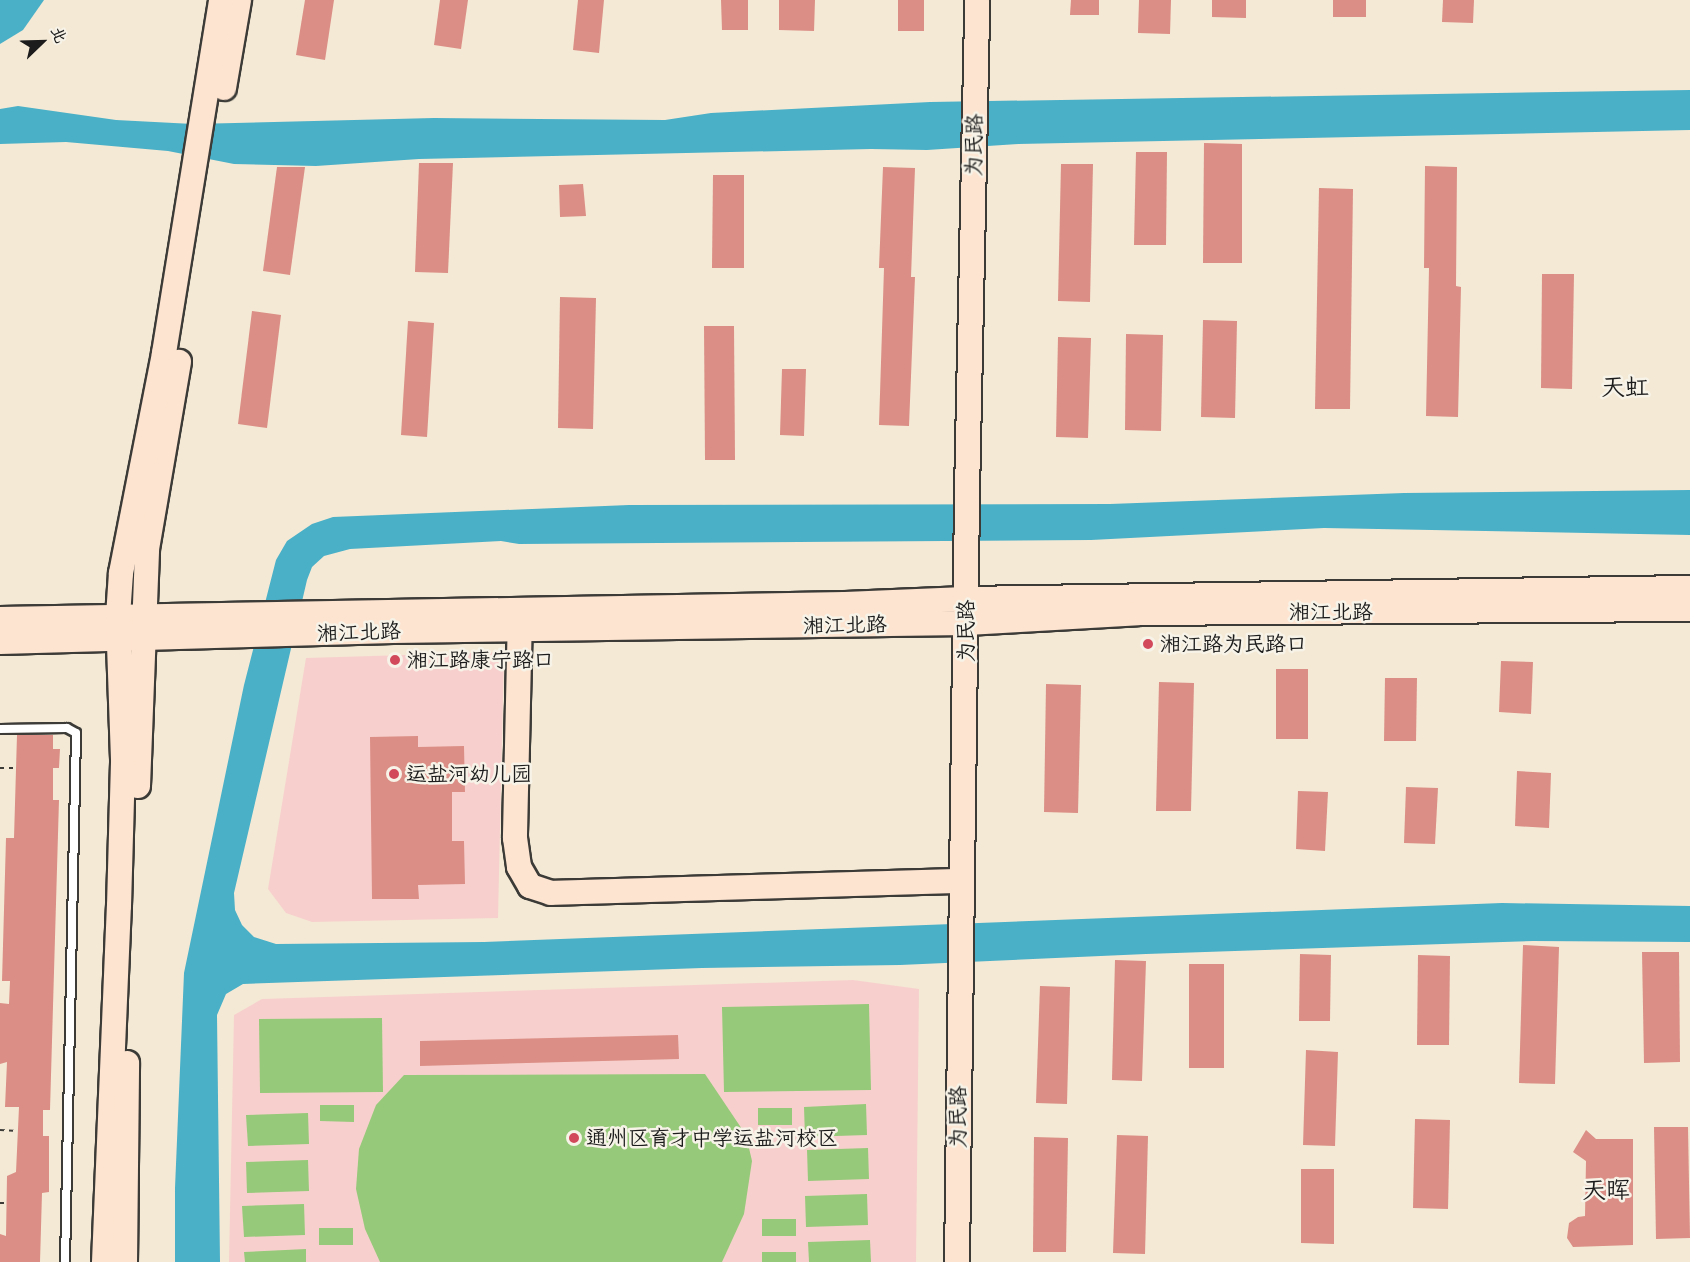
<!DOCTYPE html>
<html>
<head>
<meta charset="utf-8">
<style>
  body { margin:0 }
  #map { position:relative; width:1690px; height:1262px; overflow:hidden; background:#f4e9d5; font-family:"Comic Neue","LXGW WenKai TC",sans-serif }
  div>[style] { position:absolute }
  .built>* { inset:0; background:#f7d0cd }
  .green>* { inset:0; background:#96c979 }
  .water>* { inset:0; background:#49b0c8 }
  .building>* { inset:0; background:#db8e85 }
  .path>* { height:2px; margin-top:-1px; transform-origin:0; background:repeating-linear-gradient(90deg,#3c3b38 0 4.5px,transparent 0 9px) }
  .roads { filter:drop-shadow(2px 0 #3c3b38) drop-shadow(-2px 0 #3c3b38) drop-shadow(0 2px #3c3b38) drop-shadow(0 -2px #3c3b38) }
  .lane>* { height:8px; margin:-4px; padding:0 4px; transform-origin:4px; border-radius:4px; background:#fff }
  .secondary>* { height:24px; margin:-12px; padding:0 12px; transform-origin:12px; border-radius:12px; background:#fde4d0 }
  .dots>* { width:16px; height:16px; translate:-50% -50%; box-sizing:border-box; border:3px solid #f7f3e8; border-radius:50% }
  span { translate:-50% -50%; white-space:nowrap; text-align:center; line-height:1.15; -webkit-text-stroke:5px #f7f3e8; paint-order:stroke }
  .street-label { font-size:21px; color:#1c1c1c }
  .poi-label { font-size:21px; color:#1c1c1c }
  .left { translate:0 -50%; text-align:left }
  .quarter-label { font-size:24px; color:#1c1c1c }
  .north { position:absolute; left:12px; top:12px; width:60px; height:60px; -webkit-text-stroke:4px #f7f3e8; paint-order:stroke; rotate:67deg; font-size:16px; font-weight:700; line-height:24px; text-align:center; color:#1c1c1c }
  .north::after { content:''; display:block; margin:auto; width:21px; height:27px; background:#1c1c1c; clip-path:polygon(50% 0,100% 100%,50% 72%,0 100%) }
</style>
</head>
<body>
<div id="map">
  <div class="built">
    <div style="clip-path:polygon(504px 652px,498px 918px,312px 922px,286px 913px,268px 889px,306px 658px)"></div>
    <div style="clip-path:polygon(853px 980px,919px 989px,916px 1262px,229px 1262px,234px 1015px,262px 999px)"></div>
  </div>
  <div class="green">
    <div style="clip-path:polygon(869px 1004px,871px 1090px,724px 1092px,722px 1007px)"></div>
    <div style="clip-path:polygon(382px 1018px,383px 1092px,260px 1093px,259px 1019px)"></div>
    <div style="clip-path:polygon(705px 1074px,746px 1135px,752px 1161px,744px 1214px,722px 1262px,380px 1262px,365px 1229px,356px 1189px,359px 1149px,376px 1105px,404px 1075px)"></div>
    <div style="clip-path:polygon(866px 1104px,867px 1135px,805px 1137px,804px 1107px)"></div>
    <div style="clip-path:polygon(320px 1105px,354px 1105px,354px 1122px,320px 1121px)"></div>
    <div style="clip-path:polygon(758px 1108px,792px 1108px,792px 1125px,758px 1125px)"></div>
    <div style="clip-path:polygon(308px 1113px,309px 1144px,248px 1146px,246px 1115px)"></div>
    <div style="clip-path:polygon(868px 1148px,869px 1179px,808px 1181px,807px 1150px)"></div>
    <div style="clip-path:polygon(308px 1160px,309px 1191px,247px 1193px,246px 1162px)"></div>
    <div style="clip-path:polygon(867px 1194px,868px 1225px,806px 1227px,805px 1196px)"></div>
    <div style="clip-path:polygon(304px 1204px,305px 1235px,244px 1237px,242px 1206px)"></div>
    <div style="clip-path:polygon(762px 1219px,796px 1219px,796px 1236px,762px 1236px)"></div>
    <div style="clip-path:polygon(319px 1228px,353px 1228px,353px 1245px,319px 1245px)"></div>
    <div style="clip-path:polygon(870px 1240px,871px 1262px,809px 1262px,808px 1242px)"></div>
    <div style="clip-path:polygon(306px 1249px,306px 1262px,245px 1262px,244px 1252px)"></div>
    <div style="clip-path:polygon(762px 1252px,796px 1252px,796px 1262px,762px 1262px)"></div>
  </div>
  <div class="water">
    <div style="clip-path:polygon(0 0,44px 0,23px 30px,0 44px)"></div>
    <div style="clip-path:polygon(1690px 90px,1690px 130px,1018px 144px,927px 150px,871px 149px,419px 159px,316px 166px,234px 164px,168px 151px,66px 142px,0 144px,0 109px,18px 106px,116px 120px,193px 124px,434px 118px,665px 120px,711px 113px,930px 102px)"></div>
    <div style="clip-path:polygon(1690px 490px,1690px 535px,1324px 528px,1091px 540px,519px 544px,501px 541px,350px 549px,324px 556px,312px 567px,307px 580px,234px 893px,235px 910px,242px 925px,254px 937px,276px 944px,484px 942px,1502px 903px,1690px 906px,1690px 942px,1533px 941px,1146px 954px,900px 965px,702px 968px,243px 984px,226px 994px,217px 1015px,220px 1262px,175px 1262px,175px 1188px,184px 973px,244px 685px,276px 560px,287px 541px,312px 524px,333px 517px,629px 505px,1110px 504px,1404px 493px)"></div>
  </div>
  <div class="building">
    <div style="clip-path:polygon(305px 0,334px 0,325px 60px,296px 55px)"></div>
    <div style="clip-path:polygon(440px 0,468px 0,461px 49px,434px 45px)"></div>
    <div style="clip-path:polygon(578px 0,604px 0,599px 53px,573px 50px)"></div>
    <div style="clip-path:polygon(721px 0,748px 0,748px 30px,722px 30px)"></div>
    <div style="clip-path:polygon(779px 0,815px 0,814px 31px,779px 30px)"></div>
    <div style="clip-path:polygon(898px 0,924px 0,924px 31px,898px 31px)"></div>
    <div style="clip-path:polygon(1071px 0,1099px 0,1099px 15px,1070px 15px)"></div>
    <div style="clip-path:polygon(1139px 0,1171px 0,1170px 34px,1138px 33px)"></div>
    <div style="clip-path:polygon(1212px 0,1246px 0,1246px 18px,1212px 17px)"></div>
    <div style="clip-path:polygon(1333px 0,1366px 0,1366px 17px,1333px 17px)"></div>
    <div style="clip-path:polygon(1443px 0,1474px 0,1473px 23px,1442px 22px)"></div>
    <div style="clip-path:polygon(1204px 143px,1242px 144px,1242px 263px,1203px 263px)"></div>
    <div style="clip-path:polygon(1136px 152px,1167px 152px,1166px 245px,1134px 245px)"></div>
    <div style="clip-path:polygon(419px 163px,453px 163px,448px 273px,415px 272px)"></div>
    <div style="clip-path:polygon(1061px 164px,1093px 164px,1090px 302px,1058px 301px)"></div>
    <div style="clip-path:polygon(1425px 166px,1457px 167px,1456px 286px,1461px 287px,1458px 417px,1426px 416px,1429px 268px,1424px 268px)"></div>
    <div style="clip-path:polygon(277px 167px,305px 167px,290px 275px,263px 271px)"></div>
    <div style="clip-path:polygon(883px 167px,915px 168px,911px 277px,915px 277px,909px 426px,879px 425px,884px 268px,879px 268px)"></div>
    <div style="clip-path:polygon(713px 175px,744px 175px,744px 268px,712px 268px)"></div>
    <div style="clip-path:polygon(583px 184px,586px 216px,560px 217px,559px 185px)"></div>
    <div style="clip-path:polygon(1319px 188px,1353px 189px,1350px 409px,1315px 409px)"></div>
    <div style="clip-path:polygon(1542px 274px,1574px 274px,1572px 389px,1541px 388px)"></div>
    <div style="clip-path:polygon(560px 297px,596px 298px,593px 429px,558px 428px)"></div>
    <div style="clip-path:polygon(252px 311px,281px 315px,267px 428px,238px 424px)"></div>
    <div style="clip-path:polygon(1203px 320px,1237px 321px,1235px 418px,1201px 417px)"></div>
    <div style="clip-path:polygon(408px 321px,434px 323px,427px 437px,401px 435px)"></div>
    <div style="clip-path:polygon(704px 326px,734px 326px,735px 460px,705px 460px)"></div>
    <div style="clip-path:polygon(1126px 334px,1163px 335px,1161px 431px,1125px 430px)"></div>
    <div style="clip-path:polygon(1058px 337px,1091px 338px,1088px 438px,1056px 437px)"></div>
    <div style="clip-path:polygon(782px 369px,806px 369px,804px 436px,780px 435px)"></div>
    <div style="clip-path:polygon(1501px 661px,1533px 662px,1531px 714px,1499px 712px)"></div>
    <div style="clip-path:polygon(1276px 669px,1308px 669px,1308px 739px,1276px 739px)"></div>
    <div style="clip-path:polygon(1385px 678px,1417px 678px,1416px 741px,1384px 741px)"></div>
    <div style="clip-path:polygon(1159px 682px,1194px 683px,1191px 811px,1156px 811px)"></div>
    <div style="clip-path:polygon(1046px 684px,1081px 685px,1078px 813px,1044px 812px)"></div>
    <div style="clip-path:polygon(17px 735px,53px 735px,53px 749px,60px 749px,59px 768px,53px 768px,53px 800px,59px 800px,50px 1110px,43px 1110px,43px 1136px,49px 1136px,49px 1192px,42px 1193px,40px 1262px,0 1262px,0 1234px,6px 1236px,7px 1176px,16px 1172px,19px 1107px,5px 1107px,7px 1062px,0 1064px,0 1003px,9px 1004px,10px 981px,2px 981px,6px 838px,14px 838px)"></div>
    <div style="clip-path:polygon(418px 736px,418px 747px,464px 746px,465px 792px,452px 792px,452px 841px,464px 841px,465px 884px,418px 885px,419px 899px,372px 899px,370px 737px)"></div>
    <div style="clip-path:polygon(1517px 771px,1551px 773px,1549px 828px,1515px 826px)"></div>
    <div style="clip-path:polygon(1406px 787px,1438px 788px,1435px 844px,1404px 843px)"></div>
    <div style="clip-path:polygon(1298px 791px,1328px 792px,1325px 851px,1296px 849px)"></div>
    <div style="clip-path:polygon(1523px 945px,1559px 947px,1555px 1084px,1519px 1083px)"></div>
    <div style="clip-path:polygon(1642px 952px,1679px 952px,1680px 1062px,1644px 1063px)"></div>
    <div style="clip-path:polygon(1300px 954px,1331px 955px,1330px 1021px,1299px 1021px)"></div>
    <div style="clip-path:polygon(1418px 955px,1450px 956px,1449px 1045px,1417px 1045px)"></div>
    <div style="clip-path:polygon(1115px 960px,1146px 961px,1142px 1081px,1112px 1080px)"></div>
    <div style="clip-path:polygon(1189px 964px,1224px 964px,1224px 1068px,1189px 1068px)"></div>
    <div style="clip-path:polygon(1040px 986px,1070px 987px,1067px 1104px,1036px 1103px)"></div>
    <div style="clip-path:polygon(678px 1035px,679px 1059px,420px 1066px,420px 1041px)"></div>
    <div style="clip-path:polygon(1306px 1050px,1338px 1052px,1335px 1146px,1303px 1145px)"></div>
    <div style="clip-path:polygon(1415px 1119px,1450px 1120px,1448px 1209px,1413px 1208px)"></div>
    <div style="clip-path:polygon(1654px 1127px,1688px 1127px,1690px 1238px,1656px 1239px)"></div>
    <div style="clip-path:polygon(1586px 1130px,1596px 1139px,1633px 1139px,1633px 1245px,1573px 1247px,1567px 1238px,1569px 1223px,1578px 1217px,1585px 1216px,1586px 1161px,1573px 1152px)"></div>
    <div style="clip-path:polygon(1117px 1135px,1148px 1136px,1145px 1254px,1113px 1253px)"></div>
    <div style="clip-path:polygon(1034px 1137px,1068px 1138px,1066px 1252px,1033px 1252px)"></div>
    <div style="clip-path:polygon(1301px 1169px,1334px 1169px,1334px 1244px,1301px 1243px)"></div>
  </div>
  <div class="path">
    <div style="left:0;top:768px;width:16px"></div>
    <div style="left:0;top:1130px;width:18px;rotate:3deg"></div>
    <div style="left:0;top:1203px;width:6px"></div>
  </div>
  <div class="roads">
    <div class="lane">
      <div style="left:0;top:729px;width:67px;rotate:-0.9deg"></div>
      <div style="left:67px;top:728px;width:10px;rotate:29deg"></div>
      <div style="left:76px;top:733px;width:529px;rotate:91.19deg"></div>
    </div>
    <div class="secondary">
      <div style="left:224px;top:88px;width:89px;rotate:-80.3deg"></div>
      <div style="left:520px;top:614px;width:224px;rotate:91.3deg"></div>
      <div style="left:515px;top:838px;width:29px;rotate:82deg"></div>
      <div style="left:519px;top:867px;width:22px;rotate:60deg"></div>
      <div style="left:530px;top:886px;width:22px;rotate:18deg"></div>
      <div style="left:551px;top:893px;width:410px;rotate:-1.7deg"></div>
      <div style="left:0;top:619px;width:845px;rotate:-1.02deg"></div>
      <div style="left:845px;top:604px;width:120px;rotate:-2.4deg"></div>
      <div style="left:965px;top:599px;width:725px;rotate:-0.87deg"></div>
      <div style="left:0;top:642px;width:393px;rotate:-1.6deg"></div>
      <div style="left:393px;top:631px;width:574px;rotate:-0.8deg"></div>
      <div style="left:967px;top:623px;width:171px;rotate:-3.3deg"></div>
      <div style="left:1138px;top:613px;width:552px;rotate:-0.42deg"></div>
      <div style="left:138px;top:786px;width:237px;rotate:-87.8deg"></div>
      <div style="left:147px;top:549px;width:190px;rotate:-80.3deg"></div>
      <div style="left:104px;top:1262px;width:356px;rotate:-87.6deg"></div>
      <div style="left:119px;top:906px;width:147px;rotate:-88.4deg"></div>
      <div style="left:123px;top:759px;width:143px;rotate:-92deg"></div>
      <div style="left:118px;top:616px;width:43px;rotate:-86deg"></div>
      <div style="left:121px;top:573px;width:224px;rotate:-78.9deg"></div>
      <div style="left:164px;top:353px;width:358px;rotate:-80.8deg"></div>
      <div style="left:125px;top:1262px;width:199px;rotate:-89.4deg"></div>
      <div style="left:957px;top:1262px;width:769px;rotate:-89.25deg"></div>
      <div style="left:967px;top:493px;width:493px;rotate:-88.8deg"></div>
    </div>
  </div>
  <div class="dots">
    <div style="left:1148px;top:644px;background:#d1495b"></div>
    <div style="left:395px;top:660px;background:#d1495b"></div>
    <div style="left:394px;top:774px;background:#d1495b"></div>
    <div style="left:574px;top:1138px;background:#d1495b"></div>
  </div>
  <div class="street-label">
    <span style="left:974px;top:145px;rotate:-89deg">为民路</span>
    <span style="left:1331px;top:612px">湘江北路</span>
    <span style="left:845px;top:625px;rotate:-1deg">湘江北路</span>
    <span style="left:966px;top:631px;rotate:-90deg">为民路</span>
    <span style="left:359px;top:632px;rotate:-2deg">湘江北路</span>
    <span style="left:958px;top:1117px;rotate:-90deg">为民路</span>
  </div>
  <div class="poi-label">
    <span class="left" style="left:1160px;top:644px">湘江路为民路口</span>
    <span class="left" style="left:407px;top:660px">湘江路康宁路口</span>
    <span class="left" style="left:406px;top:774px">运盐河幼儿园</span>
    <span class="left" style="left:586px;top:1138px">通州区育才中学运盐河校区</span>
  </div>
  <div class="quarter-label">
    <span style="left:1625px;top:388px">天虹</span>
    <span style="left:1606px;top:1191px">天晖</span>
  </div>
  <div class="north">北</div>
</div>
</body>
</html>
